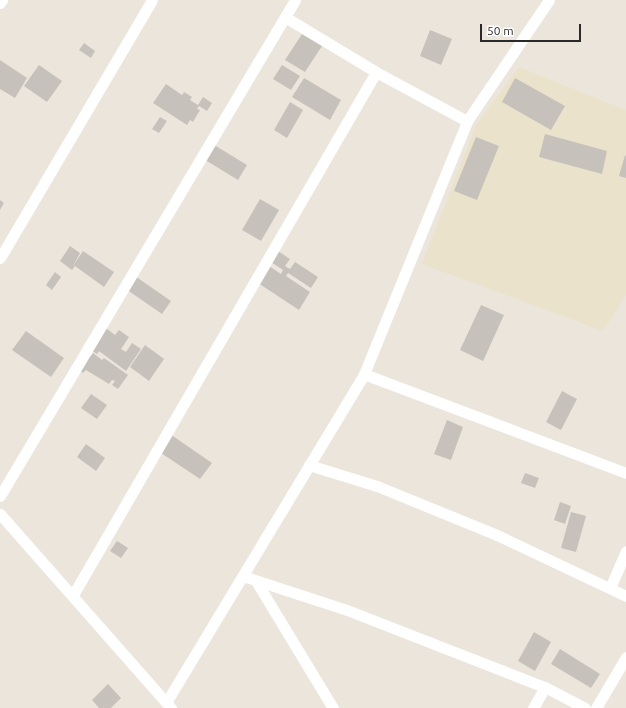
<!DOCTYPE html>
<html>
<head>
<meta charset="utf-8">
<style>
  body { margin:0 }
  #map { position:relative; width:626px; height:708px; overflow:hidden; background:#ebe5dc; font-family:Ubuntu,sans-serif }
  div>[style] { position:absolute }
  .education>* { inset:0; background:#ebe2cc }
  .building>* { inset:0; background:#c6c2bb }
  .minor>* { height:11px; margin:-5.5px; padding:0 5.5px; transform-origin:5.5px; border-radius:5.5px; background:#fff }
  span { translate:-50% -50%; white-space:nowrap; text-align:center; line-height:1.15; -webkit-text-stroke:3px #fff; paint-order:stroke }
  .scale { position:absolute; left:480px; top:24px; width:101px; height:18px; box-sizing:border-box; border:2px solid #292929; border-top:0; padding-left:5px; font-size:12px; line-height:14px; white-space:nowrap; color:#292929; -webkit-text-stroke:3px #fff; paint-order:stroke }
</style>
</head>
<body>
<div id="map">
  <div class="education">
    <div style="clip-path:polygon(519px 67px,626px 110px,626px 295px,603px 331px,422px 264px,476px 125px)"></div>
  </div>
  <div class="building">
    <div style="clip-path:polygon(430px 30px,452px 39px,441px 65px,420px 56px)"></div>
    <div style="clip-path:polygon(302px 34px,322px 46px,305px 72px,285px 60px)"></div>
    <div style="clip-path:polygon(84px 43px,95px 51px,91px 58px,79px 50px)"></div>
    <div style="clip-path:polygon(0 60px,27px 78px,15px 98px,0 89px)"></div>
    <div style="clip-path:polygon(39px 65px,62px 81px,47px 102px,24px 86px)"></div>
    <div style="clip-path:polygon(282px 65px,300px 76px,291px 90px,273px 79px)"></div>
    <div style="clip-path:polygon(304px 78px,341px 100px,330px 120px,292px 97px)"></div>
    <div style="clip-path:polygon(515px 78px,565px 106px,551px 130px,502px 102px)"></div>
    <div style="clip-path:polygon(166px 84px,182px 95px,184px 92px,192px 97px,190px 100px,198px 105px,203px 97px,212px 103px,207px 111px,199px 106px,197px 109px,200px 110px,193px 122px,190px 120px,187px 125px,153px 103px)"></div>
    <div style="clip-path:polygon(290px 102px,303px 110px,287px 138px,274px 130px)"></div>
    <div style="clip-path:polygon(160px 117px,167px 121px,159px 133px,152px 129px)"></div>
    <div style="clip-path:polygon(545px 134px,607px 151px,602px 174px,539px 157px)"></div>
    <div style="clip-path:polygon(476px 137px,499px 146px,477px 200px,454px 191px)"></div>
    <div style="clip-path:polygon(211px 143px,247px 165px,238px 180px,202px 158px)"></div>
    <div style="clip-path:polygon(625px 155px,626px 156px,626px 178px,619px 176px)"></div>
    <div style="clip-path:polygon(260px 199px,279px 210px,261px 241px,242px 230px)"></div>
    <div style="clip-path:polygon(0 200px,4px 203px,0 210px)"></div>
    <div style="clip-path:polygon(70px 246px,80px 253px,73px 266px,83px 251px,114px 272px,104px 287px,75px 266px,72px 270px,60px 261px)"></div>
    <div style="clip-path:polygon(275px 249px,290px 259px,285px 266px,290px 269px,295px 262px,318px 277px,311px 288px,288px 273px,286px 276px,310px 292px,299px 310px,255px 281px,266px 264px,281px 274px,283px 270px,268px 260px)"></div>
    <div style="clip-path:polygon(55px 272px,61px 277px,52px 290px,46px 285px)"></div>
    <div style="clip-path:polygon(132px 274px,171px 301px,162px 314px,123px 287px)"></div>
    <div style="clip-path:polygon(481px 305px,504px 315px,483px 361px,460px 350px)"></div>
    <div style="clip-path:polygon(103px 326px,115px 335px,119px 330px,129px 337px,121px 349px,126px 352px,132px 343px,141px 349px,126px 371px,99px 351px,97px 354px,88px 348px)"></div>
    <div style="clip-path:polygon(26px 331px,64px 358px,51px 377px,12px 350px)"></div>
    <div style="clip-path:polygon(145px 345px,164px 359px,149px 381px,130px 367px)"></div>
    <div style="clip-path:polygon(85px 352px,91px 356px,93px 353px,102px 360px,104px 358px,128px 375px,118px 389px,112px 385px,115px 381px,112px 380px,109px 384px,86px 370px,83px 373px,74px 367px)"></div>
    <div style="clip-path:polygon(562px 391px,577px 399px,561px 430px,546px 422px)"></div>
    <div style="clip-path:polygon(91px 394px,107px 405px,97px 419px,81px 408px)"></div>
    <div style="clip-path:polygon(447px 420px,463px 427px,451px 460px,434px 454px)"></div>
    <div style="clip-path:polygon(170px 434px,212px 463px,200px 479px,158px 451px)"></div>
    <div style="clip-path:polygon(86px 444px,105px 458px,96px 471px,77px 457px)"></div>
    <div style="clip-path:polygon(525px 473px,539px 478px,535px 488px,521px 483px)"></div>
    <div style="clip-path:polygon(560px 502px,571px 506px,565px 524px,554px 520px)"></div>
    <div style="clip-path:polygon(571px 512px,586px 516px,576px 552px,561px 548px)"></div>
    <div style="clip-path:polygon(117px 541px,128px 548px,121px 558px,110px 551px)"></div>
    <div style="clip-path:polygon(534px 632px,551px 642px,535px 671px,518px 661px)"></div>
    <div style="clip-path:polygon(560px 649px,600px 674px,591px 688px,551px 664px)"></div>
    <div style="clip-path:polygon(108px 684px,121px 698px,111px 708px,99px 708px,92px 700px)"></div>
  </div>
  <div class="minor">
    <div style="left:0;top:3px;width:4px;rotate:-56deg"></div>
    <div style="left:285px;top:17px;width:106px;rotate:31.1deg"></div>
    <div style="left:376px;top:72px;width:103px;rotate:28.3deg"></div>
    <div style="left:0;top:258px;width:299px;rotate:-59.5deg"></div>
    <div style="left:364px;top:374px;width:280px;rotate:20.7deg"></div>
    <div style="left:309px;top:465px;width:71px;rotate:17.2deg"></div>
    <div style="left:377px;top:486px;width:130px;rotate:22.2deg"></div>
    <div style="left:497px;top:535px;width:143px;rotate:25.3deg"></div>
    <div style="left:0;top:496px;width:577px;rotate:-59.26deg"></div>
    <div style="left:0;top:514px;width:259px;rotate:48.6deg"></div>
    <div style="left:243px;top:576px;width:109px;rotate:18.1deg"></div>
    <div style="left:347px;top:610px;width:212px;rotate:21.3deg"></div>
    <div style="left:545px;top:687px;width:45px;rotate:27.7deg"></div>
    <div style="left:256px;top:581px;width:149px;rotate:58.8deg"></div>
    <div style="left:610px;top:588px;width:40px;rotate:-66.6deg"></div>
    <div style="left:73px;top:595px;width:604px;rotate:-59.91deg"></div>
    <div style="left:167px;top:701px;width:382px;rotate:-58.9deg"></div>
    <div style="left:364px;top:374px;width:273px;rotate:-67.8deg"></div>
    <div style="left:467px;top:121px;width:146px;rotate:-55.9deg"></div>
    <div style="left:533px;top:708px;width:24px;rotate:-60deg"></div>
    <div style="left:596px;top:708px;width:59px;rotate:-59.5deg"></div>
  </div>
  <div class="scale">50 m</div>
</div>
</body>
</html>
